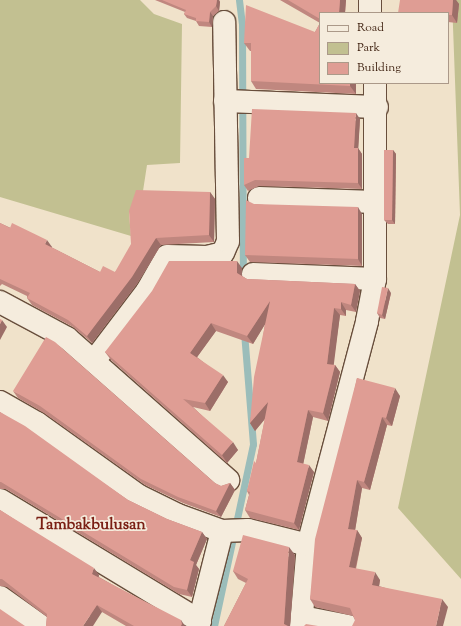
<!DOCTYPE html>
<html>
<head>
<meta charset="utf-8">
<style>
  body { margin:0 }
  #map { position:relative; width:461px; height:626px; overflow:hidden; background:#f0e2ca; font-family:"Sorts Mill Goudy",serif }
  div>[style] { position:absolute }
  .green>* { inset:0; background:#c2c091 }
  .stream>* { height:7px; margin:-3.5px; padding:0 3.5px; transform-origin:3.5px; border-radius:3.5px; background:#9bbdba }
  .roads { filter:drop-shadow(1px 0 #684e3c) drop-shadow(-1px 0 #684e3c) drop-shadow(0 1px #684e3c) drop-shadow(0 -1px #684e3c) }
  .street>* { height:22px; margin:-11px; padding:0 11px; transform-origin:11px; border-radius:11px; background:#f5ecdd }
  .secondary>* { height:22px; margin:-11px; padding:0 11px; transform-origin:11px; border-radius:11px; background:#f5ecdd }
  .wall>* { inset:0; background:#c0877f }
  .shaded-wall>* { inset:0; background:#9c6e68 }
  .building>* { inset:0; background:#df9d94 }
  span { translate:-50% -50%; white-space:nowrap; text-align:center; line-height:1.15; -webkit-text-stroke:3.5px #f5ecdd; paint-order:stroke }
  .quarter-label { font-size:16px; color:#7a1f14; font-weight:700 }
  .legend { position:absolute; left:319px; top:12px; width:130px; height:72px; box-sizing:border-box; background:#f5ecdd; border:1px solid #ab9989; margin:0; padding:5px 7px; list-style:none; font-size:12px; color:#3b1d0c }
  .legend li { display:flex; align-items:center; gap:8px; height:20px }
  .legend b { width:20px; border:1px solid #ab9989 }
</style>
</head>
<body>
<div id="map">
  <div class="green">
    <div style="clip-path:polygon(0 0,140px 0,154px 14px,182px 24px,180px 163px,147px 165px,143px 191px,136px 194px,129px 214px,131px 236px,0 197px)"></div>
    <div style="clip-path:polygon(452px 0,461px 0,461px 579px,398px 508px,460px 215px)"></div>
  </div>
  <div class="stream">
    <div style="left:239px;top:0;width:23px;rotate:83deg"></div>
    <div style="left:242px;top:23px;width:255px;rotate:89.8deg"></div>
    <div style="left:214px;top:626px;width:186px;rotate:-77.9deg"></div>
    <div style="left:253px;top:444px;width:111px;rotate:-94.6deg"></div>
  </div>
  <div class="roads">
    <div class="street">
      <div style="left:225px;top:101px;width:152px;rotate:2.3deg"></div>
      <div style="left:259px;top:198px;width:116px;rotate:2deg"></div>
      <div style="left:253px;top:274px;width:122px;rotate:2.3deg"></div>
      <div style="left:0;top:302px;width:76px;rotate:28.2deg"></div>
      <div style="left:67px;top:338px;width:215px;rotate:41.4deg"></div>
      <div style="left:94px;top:361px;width:88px;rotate:-52.9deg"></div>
      <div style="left:147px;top:291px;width:40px;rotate:-60.3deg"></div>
      <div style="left:167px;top:256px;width:40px;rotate:1.4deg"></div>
      <div style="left:207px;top:257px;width:16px;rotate:-14deg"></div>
      <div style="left:223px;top:253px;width:13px;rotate:-67deg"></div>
      <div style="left:228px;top:241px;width:219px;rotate:-91deg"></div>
      <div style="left:0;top:402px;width:43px;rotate:29.6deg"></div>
      <div style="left:37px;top:423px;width:125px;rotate:35.6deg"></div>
      <div style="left:139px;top:496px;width:43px;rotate:26deg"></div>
      <div style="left:178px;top:515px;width:47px;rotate:20deg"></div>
      <div style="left:222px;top:531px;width:26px;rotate:-2deg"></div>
      <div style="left:248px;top:530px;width:62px;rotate:14deg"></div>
      <div style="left:0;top:500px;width:234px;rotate:31.2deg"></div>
      <div style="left:0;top:597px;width:50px;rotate:35.3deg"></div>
      <div style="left:302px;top:617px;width:47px;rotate:11.1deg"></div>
      <div style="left:198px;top:626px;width:98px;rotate:-75.8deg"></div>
    </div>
    <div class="secondary">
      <div style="left:370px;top:0;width:13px;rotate:90deg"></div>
      <div style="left:301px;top:626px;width:81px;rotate:-85.1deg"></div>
      <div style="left:308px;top:545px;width:232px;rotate:-75.2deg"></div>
      <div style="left:367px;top:321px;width:43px;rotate:-79.2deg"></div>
      <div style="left:375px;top:279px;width:196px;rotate:-90deg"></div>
    </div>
  </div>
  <div class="wall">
    <div style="clip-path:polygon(155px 0,219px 0,220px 2px,219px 11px,213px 16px,212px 27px,199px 26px,196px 21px,187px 18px,184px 14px,185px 12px)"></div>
    <div style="clip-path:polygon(280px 0,346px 0,345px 13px,320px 13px,320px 83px,356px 83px,356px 94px,256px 89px,251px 81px,251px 51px,250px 51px,244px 43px,315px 32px,320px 23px)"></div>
    <div style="clip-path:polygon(400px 0,456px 0,459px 4px,457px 23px,448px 22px,448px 13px)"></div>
    <div style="clip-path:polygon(360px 119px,358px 148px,362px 154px,362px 189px,259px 186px,248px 191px,244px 185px,249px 158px)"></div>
    <div style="clip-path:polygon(393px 150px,396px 154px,395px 224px,388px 224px,384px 220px)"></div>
    <div style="clip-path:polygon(210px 192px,215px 199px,214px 242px,161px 245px,137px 284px,92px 343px,73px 327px,32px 305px,27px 298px,27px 296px,2px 284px,0 286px,0 223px,52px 247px,51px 247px,100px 272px,115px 272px)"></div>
    <div style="clip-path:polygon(254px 204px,362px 214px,362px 266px,250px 262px,245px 255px)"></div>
    <div style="clip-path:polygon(242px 268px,242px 276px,247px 279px,355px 284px,360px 291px,356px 312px,346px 310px,346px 316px,340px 315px,333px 365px,335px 365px,340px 372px,328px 421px,313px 417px,303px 464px,314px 472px,299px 530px,250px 518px,245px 510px,249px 495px,247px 491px,256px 463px,265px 419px,255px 431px,250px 423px,265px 324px,253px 344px,216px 331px,197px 357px,228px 382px,210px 411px,193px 407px,238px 450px,227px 463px,111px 360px,105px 352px)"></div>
    <div style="clip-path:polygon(391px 293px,385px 319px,380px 318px,377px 313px)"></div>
    <div style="clip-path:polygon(357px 378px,400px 396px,392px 426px,387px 425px,370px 490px,362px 488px,355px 530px,357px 530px,362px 538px,356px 569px,380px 580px,379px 586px,448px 607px,355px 620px,353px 616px,315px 607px,310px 599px)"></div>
    <div style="clip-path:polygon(13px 391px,221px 486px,230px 483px,235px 490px,221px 517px,183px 503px,145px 485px,44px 413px,18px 398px)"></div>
    <div style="clip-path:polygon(0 412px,128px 500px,167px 519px,202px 532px,207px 539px,196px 565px,199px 569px,192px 597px,179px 594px,6px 489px,0 489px)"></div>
    <div style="clip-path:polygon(0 510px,99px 575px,99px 577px,185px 626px,126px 626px,102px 612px,46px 626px,47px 617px,7px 587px,0 586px)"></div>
    <div style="clip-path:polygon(295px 555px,290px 626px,224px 626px,246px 583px,238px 579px,233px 571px)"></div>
  </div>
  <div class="shaded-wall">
    <div style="clip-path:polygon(217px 0,219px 0,220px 2px,219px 11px,216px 6px)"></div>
    <div style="clip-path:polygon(340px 0,346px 0,345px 13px,339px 13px)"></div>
    <div style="clip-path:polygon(453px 0,456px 0,459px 4px,457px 23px,452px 15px)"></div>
    <div style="clip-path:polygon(210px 12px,213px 16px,212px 27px,209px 22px)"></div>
    <div style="clip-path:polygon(350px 83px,356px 83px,356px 94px,350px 86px)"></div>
    <div style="clip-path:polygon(356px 113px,360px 119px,358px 154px,354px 148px)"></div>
    <div style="clip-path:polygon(358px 148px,362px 154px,362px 189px,358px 183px)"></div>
    <div style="clip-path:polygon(393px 150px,396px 154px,395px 224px,392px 220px)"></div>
    <div style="clip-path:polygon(210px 192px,215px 199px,214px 242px,209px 235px)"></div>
    <div style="clip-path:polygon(358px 207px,362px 214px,362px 266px,358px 259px)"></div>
    <div style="clip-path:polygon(156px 238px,161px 245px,137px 284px,92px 343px,87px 336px)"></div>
    <div style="clip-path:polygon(47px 240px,52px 247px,50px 251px,45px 244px)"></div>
    <div style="clip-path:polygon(237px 261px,242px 268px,242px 280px,237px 273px)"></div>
    <div style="clip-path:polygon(355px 284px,360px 291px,356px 312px,351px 305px)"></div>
    <div style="clip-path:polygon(388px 288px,391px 293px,385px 319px,382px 315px)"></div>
    <div style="clip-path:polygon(270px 301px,275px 308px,253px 344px,247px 336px)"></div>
    <div style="clip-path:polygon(341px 302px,346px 310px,346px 316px,341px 309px)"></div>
    <div style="clip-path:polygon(334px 308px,340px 315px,333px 371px,327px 364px)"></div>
    <div style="clip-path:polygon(2px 320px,7px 327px,0 340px,0 324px)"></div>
    <div style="clip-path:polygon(211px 323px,216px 331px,195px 360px,190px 353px)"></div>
    <div style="clip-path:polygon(335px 365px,340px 372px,328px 421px,323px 413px)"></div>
    <div style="clip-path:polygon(223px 375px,228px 382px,210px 411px,205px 403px)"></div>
    <div style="clip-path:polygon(395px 388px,400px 396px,392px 426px,386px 418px)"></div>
    <div style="clip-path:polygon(268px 402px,273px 409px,255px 431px,250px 423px)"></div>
    <div style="clip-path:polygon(308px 410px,313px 417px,302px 470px,297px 462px)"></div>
    <div style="clip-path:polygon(382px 417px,387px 425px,370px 490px,364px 482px)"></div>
    <div style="clip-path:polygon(233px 442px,238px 450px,227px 463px,222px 455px)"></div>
    <div style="clip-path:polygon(309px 465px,314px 472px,299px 530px,294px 523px)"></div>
    <div style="clip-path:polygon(357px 480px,362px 488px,354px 537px,348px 529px)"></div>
    <div style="clip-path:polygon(230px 483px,235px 490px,221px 517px,216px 511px)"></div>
    <div style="clip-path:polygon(357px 530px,362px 538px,354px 575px,349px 567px)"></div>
    <div style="clip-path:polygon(202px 532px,207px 539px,196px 565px,199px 569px,192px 597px,187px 590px,190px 560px)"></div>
    <div style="clip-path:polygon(289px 547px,295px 555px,290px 626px,286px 626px,284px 624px)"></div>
    <div style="clip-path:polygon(94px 568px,99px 575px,97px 581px,92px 574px)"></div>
    <div style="clip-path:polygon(375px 572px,380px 580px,378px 593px,372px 585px)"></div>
    <div style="clip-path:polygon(442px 599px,448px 607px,443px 626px,436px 626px)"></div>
    <div style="clip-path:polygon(97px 605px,102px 612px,93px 626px,83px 626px)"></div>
    <div style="clip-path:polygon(181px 620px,185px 626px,181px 626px)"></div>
  </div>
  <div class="building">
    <div style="clip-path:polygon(162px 0,217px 0,216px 6px,210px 12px,209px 22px,196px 21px,196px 18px,184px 14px,186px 10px)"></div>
    <div style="clip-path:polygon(288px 0,340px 0,339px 13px,320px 13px,320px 19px)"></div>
    <div style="clip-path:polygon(400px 0,453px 0,452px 15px,448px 15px,448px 13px,398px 13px)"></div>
    <div style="clip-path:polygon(246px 5px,315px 32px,320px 23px,320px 83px,350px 83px,350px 86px,251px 81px,251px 43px,244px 43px)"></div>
    <div style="clip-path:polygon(252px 109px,356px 113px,354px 148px,358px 148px,358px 183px,255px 180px,244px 185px,244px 158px,249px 158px)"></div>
    <div style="clip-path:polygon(384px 150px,393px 150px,392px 220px,384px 220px)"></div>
    <div style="clip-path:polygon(136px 190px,210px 192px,209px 235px,156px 238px,132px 277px,87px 336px,68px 320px,27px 298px,30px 293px,0 279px,0 223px,10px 228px,12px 223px,47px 240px,45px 244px,100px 272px,103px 266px,115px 272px,131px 244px,129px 211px)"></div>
    <div style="clip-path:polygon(246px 200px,254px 204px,358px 207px,358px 259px,245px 255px)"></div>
    <div style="clip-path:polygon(169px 261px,237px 261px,237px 273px,247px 279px,355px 284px,351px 305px,341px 302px,341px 309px,334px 308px,327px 364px,335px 365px,323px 413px,308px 410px,297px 462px,309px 465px,294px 523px,245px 510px,250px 492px,247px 491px,254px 461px,256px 463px,268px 402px,250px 423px,254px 377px,270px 301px,247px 336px,211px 323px,190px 353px,223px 375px,205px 403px,183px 399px,233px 442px,222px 455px,105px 352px,152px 291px)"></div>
    <div style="clip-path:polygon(382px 287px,388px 288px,382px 315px,377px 313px)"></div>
    <div style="clip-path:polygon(0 319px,2px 320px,0 324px)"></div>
    <div style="clip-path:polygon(46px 337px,55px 342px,215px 483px,221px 486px,230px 483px,216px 511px,178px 497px,141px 479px,40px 406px,13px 391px)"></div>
    <div style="clip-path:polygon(357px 378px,395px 388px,386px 418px,382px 417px,364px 482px,357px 480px,348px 529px,357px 530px,349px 567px,375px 572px,372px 585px,442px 599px,436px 626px,352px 626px,355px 620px,350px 608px,310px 599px,315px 539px)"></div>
    <div style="clip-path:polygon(0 412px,25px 426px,128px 500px,167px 519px,202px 532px,190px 560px,194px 562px,187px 590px,174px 587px,1px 482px,0 482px)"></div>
    <div style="clip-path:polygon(0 510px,94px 568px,92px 574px,181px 620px,182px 624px,181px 626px,134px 626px,97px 605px,83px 626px,46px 626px,47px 614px,2px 579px,0 579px)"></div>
    <div style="clip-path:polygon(243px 535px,289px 547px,284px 624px,288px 626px,224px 626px,248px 579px,233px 571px)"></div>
    <div style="clip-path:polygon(0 609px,25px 626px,0 626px)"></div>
    <div style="clip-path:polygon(306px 624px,318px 626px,304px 626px)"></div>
  </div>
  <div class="quarter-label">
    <span style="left:91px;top:526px">Tambakbulusan</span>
  </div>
  <ul class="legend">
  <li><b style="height:5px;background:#f5ecdd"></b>Road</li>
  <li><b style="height:11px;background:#c2c091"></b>Park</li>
  <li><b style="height:11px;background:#df9d94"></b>Building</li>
  </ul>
</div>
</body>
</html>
